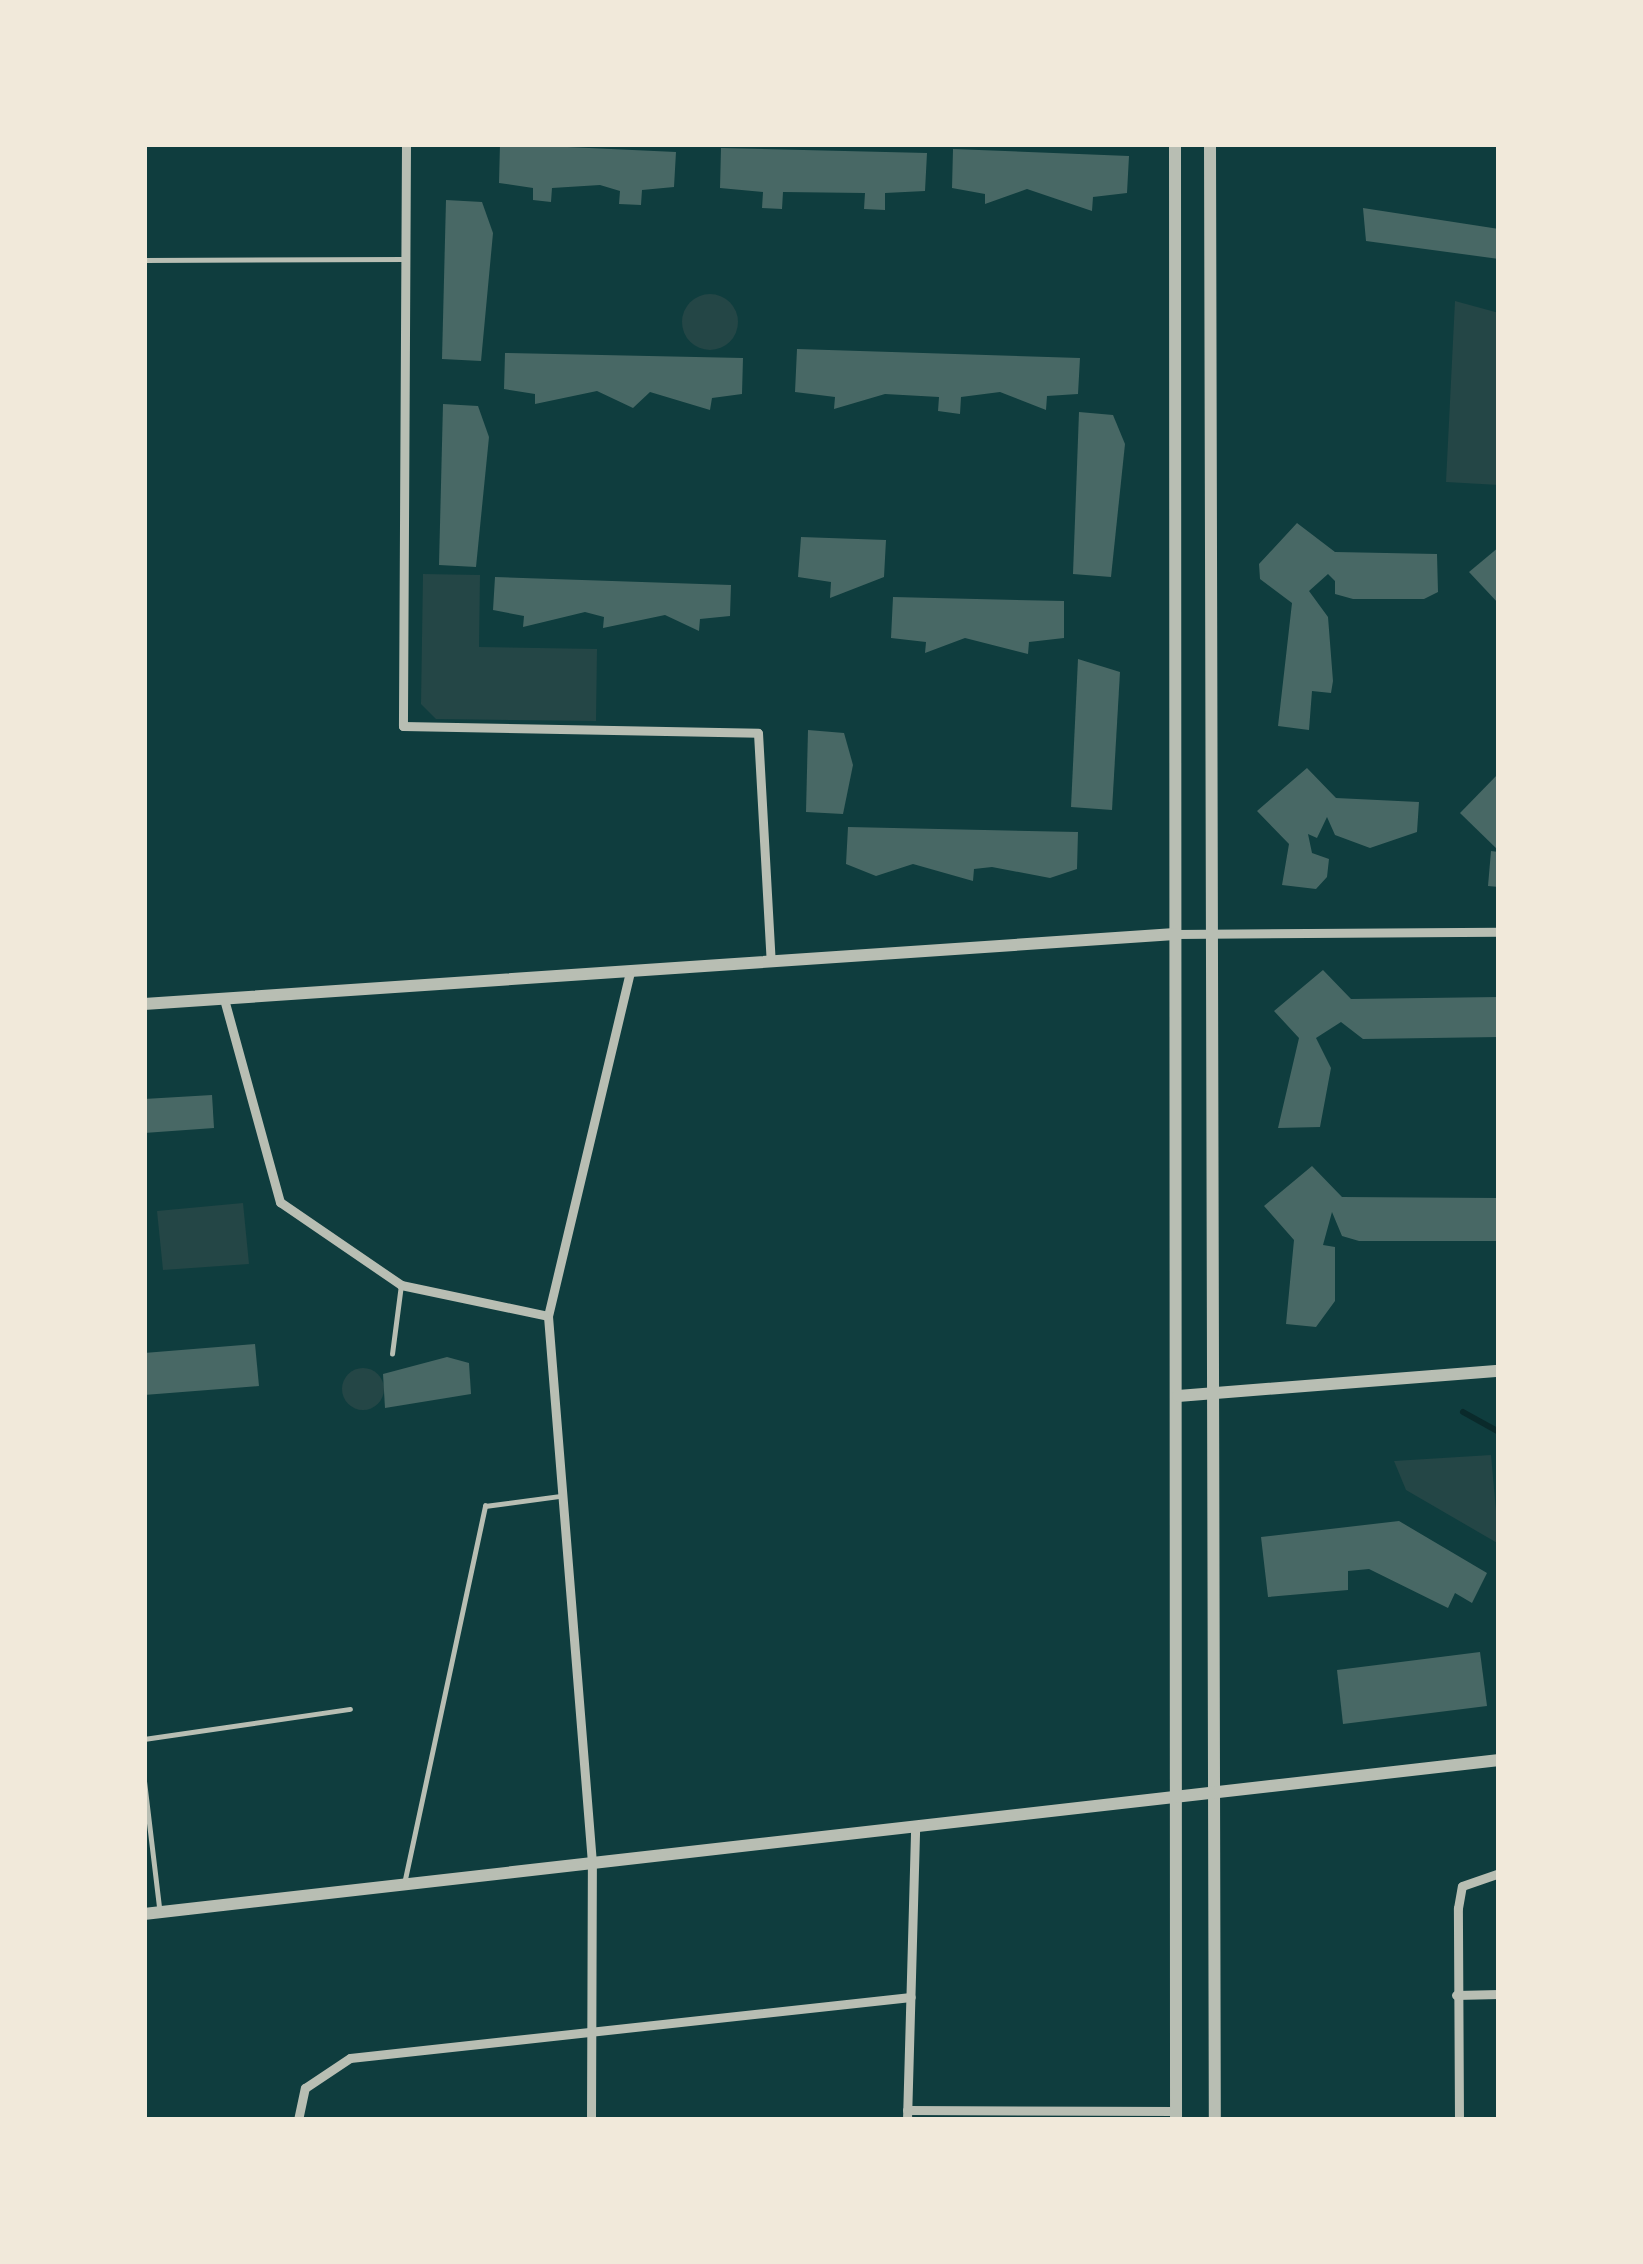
<!DOCTYPE html>
<html>
<head>
<meta charset="utf-8">
<style>
  body { margin:0 }
  #map { position:relative; width:1643px; height:2264px; overflow:hidden; background:#0f3d3e; font-family:"Open Sans",sans-serif }
  div>[style] { position:absolute }
  .green>* { inset:0; background:#244646 }
  .round { border-radius:50% }
  .stream>* { height:6px; margin:-3px; padding:0 3px; transform-origin:3px; border-radius:3px; background:#0a2a2b }
  .building>* { inset:0; background:#486865 }
  .service>* { height:4.5px; margin:-2.25px; padding:0 2.25px; transform-origin:2.25px; border-radius:2.25px; background:#b8beb3 }
  .minor>* { height:9px; margin:-4.5px; padding:0 4.5px; transform-origin:4.5px; border-radius:4.5px; background:#b8beb3 }
  .tertiary>* { height:12px; margin:-6px; padding:0 6px; transform-origin:6px; border-radius:6px; background:#b8beb3 }
  span { translate:-50% -50%; white-space:nowrap; text-align:center; line-height:1.15; -webkit-text-stroke:12px #f1e9da; paint-order:stroke }
  .frame { position:absolute; inset:0; border:147px solid #f1e9da; pointer-events:none }
</style>
</head>
<body>
<div id="map">
  <div class="green">
    <div class="round" style="left:682px;top:294px;width:56px;height:56px"></div>
    <div style="clip-path:polygon(1455px 301px,1499px 313px,1499px 485px,1446px 482px)"></div>
    <div style="clip-path:polygon(423px 574px,480px 575px,479px 647px,597px 649px,596px 721px,436px 719px,421px 704px)"></div>
    <div style="clip-path:polygon(243px 1203px,249px 1264px,163px 1270px,157px 1211px)"></div>
    <div class="round" style="left:342px;top:1368px;width:42px;height:42px"></div>
    <div style="clip-path:polygon(1491px 1455px,1499px 1544px,1406px 1490px,1394px 1461px)"></div>
  </div>
  <div class="stream">
    <div style="left:1463px;top:1412px;width:41px;rotate:29.1deg"></div>
  </div>
  <div class="building">
    <div style="clip-path:polygon(500px 144px,676px 152px,674px 187px,642px 190px,641px 205px,619px 204px,620px 191px,600px 185px,552px 188px,551px 202px,533px 200px,533px 188px,499px 183px)"></div>
    <div style="clip-path:polygon(721px 148px,927px 153px,925px 191px,885px 193px,885px 210px,864px 209px,865px 193px,783px 192px,782px 209px,762px 208px,763px 192px,720px 188px)"></div>
    <div style="clip-path:polygon(953px 149px,1129px 156px,1127px 193px,1093px 197px,1092px 211px,1027px 189px,985px 204px,985px 194px,952px 188px)"></div>
    <div style="clip-path:polygon(446px 200px,482px 202px,493px 233px,481px 361px,442px 359px)"></div>
    <div style="clip-path:polygon(1363px 208px,1499px 229px,1499px 259px,1366px 241px)"></div>
    <div style="clip-path:polygon(797px 349px,1080px 358px,1078px 394px,1047px 396px,1046px 410px,1000px 392px,961px 397px,960px 414px,938px 411px,939px 397px,885px 394px,834px 409px,835px 397px,795px 392px)"></div>
    <div style="clip-path:polygon(505px 353px,743px 358px,742px 394px,712px 398px,710px 410px,650px 392px,633px 408px,597px 391px,535px 404px,535px 394px,504px 389px)"></div>
    <div style="clip-path:polygon(443px 404px,478px 406px,489px 437px,476px 567px,439px 565px)"></div>
    <div style="clip-path:polygon(1079px 412px,1113px 415px,1125px 444px,1111px 577px,1073px 574px)"></div>
    <div style="clip-path:polygon(1297px 523px,1335px 552px,1437px 554px,1438px 592px,1424px 599px,1353px 599px,1335px 594px,1335px 581px,1328px 574px,1309px 591px,1328px 617px,1333px 681px,1331px 693px,1312px 691px,1309px 730px,1278px 726px,1292px 603px,1260px 579px,1259px 564px)"></div>
    <div style="clip-path:polygon(801px 537px,886px 540px,884px 577px,830px 598px,831px 582px,798px 577px)"></div>
    <div style="clip-path:polygon(1499px 547px,1499px 604px,1469px 572px)"></div>
    <div style="clip-path:polygon(495px 577px,731px 585px,730px 616px,700px 619px,699px 631px,665px 615px,603px 628px,604px 617px,585px 612px,523px 627px,524px 616px,493px 610px)"></div>
    <div style="clip-path:polygon(893px 597px,1064px 601px,1064px 638px,1029px 642px,1028px 654px,965px 638px,925px 653px,926px 642px,891px 638px)"></div>
    <div style="clip-path:polygon(1078px 659px,1120px 672px,1112px 810px,1071px 807px)"></div>
    <div style="clip-path:polygon(808px 730px,844px 733px,853px 765px,843px 814px,806px 812px)"></div>
    <div style="clip-path:polygon(1307px 768px,1336px 798px,1419px 802px,1417px 832px,1370px 848px,1335px 835px,1327px 817px,1317px 838px,1308px 834px,1312px 853px,1329px 859px,1327px 877px,1316px 889px,1282px 885px,1289px 844px,1257px 811px)"></div>
    <div style="clip-path:polygon(1499px 773px,1499px 851px,1460px 813px)"></div>
    <div style="clip-path:polygon(848px 827px,1078px 832px,1077px 869px,1050px 878px,992px 867px,974px 869px,973px 881px,913px 864px,876px 876px,846px 864px)"></div>
    <div style="clip-path:polygon(1491px 851px,1499px 852px,1499px 887px,1488px 886px)"></div>
    <div style="clip-path:polygon(1323px 970px,1351px 999px,1499px 997px,1499px 1037px,1363px 1039px,1341px 1022px,1316px 1038px,1331px 1068px,1320px 1127px,1278px 1128px,1299px 1038px,1274px 1011px)"></div>
    <div style="clip-path:polygon(212px 1095px,214px 1128px,144px 1133px,144px 1099px)"></div>
    <div style="clip-path:polygon(1312px 1166px,1342px 1197px,1499px 1198px,1499px 1241px,1359px 1241px,1342px 1236px,1332px 1212px,1323px 1245px,1335px 1247px,1335px 1301px,1316px 1327px,1286px 1324px,1294px 1240px,1264px 1206px)"></div>
    <div style="clip-path:polygon(255px 1344px,259px 1386px,144px 1395px,144px 1353px)"></div>
    <div style="clip-path:polygon(447px 1357px,469px 1363px,471px 1394px,385px 1408px,383px 1374px)"></div>
    <div style="clip-path:polygon(1399px 1521px,1487px 1573px,1472px 1603px,1455px 1593px,1448px 1608px,1369px 1569px,1348px 1571px,1348px 1590px,1268px 1597px,1261px 1537px)"></div>
    <div style="clip-path:polygon(1480px 1652px,1487px 1706px,1343px 1724px,1337px 1670px)"></div>
  </div>
  <div class="service">
    <div style="left:144px;top:260px;width:261px;rotate:-0.2deg"></div>
    <div style="left:392px;top:1354px;width:70px;rotate:-82.6deg"></div>
    <div style="left:144px;top:1739px;width:208px;rotate:-8.3deg"></div>
    <div style="left:144px;top:1777px;width:136px;rotate:83.2deg"></div>
    <div style="left:404px;top:1884px;width:387px;rotate:-77.9deg"></div>
    <div style="left:485px;top:1506px;width:76px;rotate:-7.6deg"></div>
  </div>
  <div class="minor">
    <div style="left:406px;top:144px;width:582px;rotate:90.3deg"></div>
    <div style="left:403px;top:726px;width:355px;rotate:1.1deg"></div>
    <div style="left:758px;top:733px;width:229px;rotate:86.8deg"></div>
    <div style="left:1175px;top:934px;width:324px;rotate:-0.4deg"></div>
    <div style="left:224px;top:999px;width:211px;rotate:74.6deg"></div>
    <div style="left:280px;top:1202px;width:147px;rotate:34.4deg"></div>
    <div style="left:401px;top:1285px;width:150px;rotate:11.9deg"></div>
    <div style="left:1456px;top:1995px;width:43px;rotate:-1.3deg"></div>
    <div style="left:907px;top:2110px;width:268px;rotate:0.2deg"></div>
    <div style="left:298px;top:2120px;width:33px;rotate:-78deg"></div>
    <div style="left:305px;top:2088px;width:54px;rotate:-33.7deg"></div>
    <div style="left:350px;top:2058px;width:564px;rotate:-6.21deg"></div>
    <div style="left:591px;top:2120px;width:257px;rotate:-89.8deg"></div>
    <div style="left:592px;top:1863px;width:549px;rotate:-94.6deg"></div>
    <div style="left:548px;top:1316px;width:354px;rotate:-76.6deg"></div>
    <div style="left:907px;top:2120px;width:294px;rotate:-88.4deg"></div>
    <div style="left:1459px;top:2120px;width:212px;rotate:-90.3deg"></div>
    <div style="left:1458px;top:1908px;width:22px;rotate:-80deg"></div>
    <div style="left:1462px;top:1886px;width:39px;rotate:-19deg"></div>
  </div>
  <div class="tertiary">
    <div style="left:1175px;top:144px;width:1976px;rotate:89.97deg"></div>
    <div style="left:1210px;top:144px;width:1976px;rotate:89.86deg"></div>
    <div style="left:144px;top:1004px;width:1033px;rotate:-3.88deg"></div>
    <div style="left:1178px;top:1396px;width:322px;rotate:-4.5deg"></div>
    <div style="left:144px;top:1914px;width:1364px;rotate:-6.48deg"></div>
  </div>
  <div class="frame"></div>
</div>
</body>
</html>
